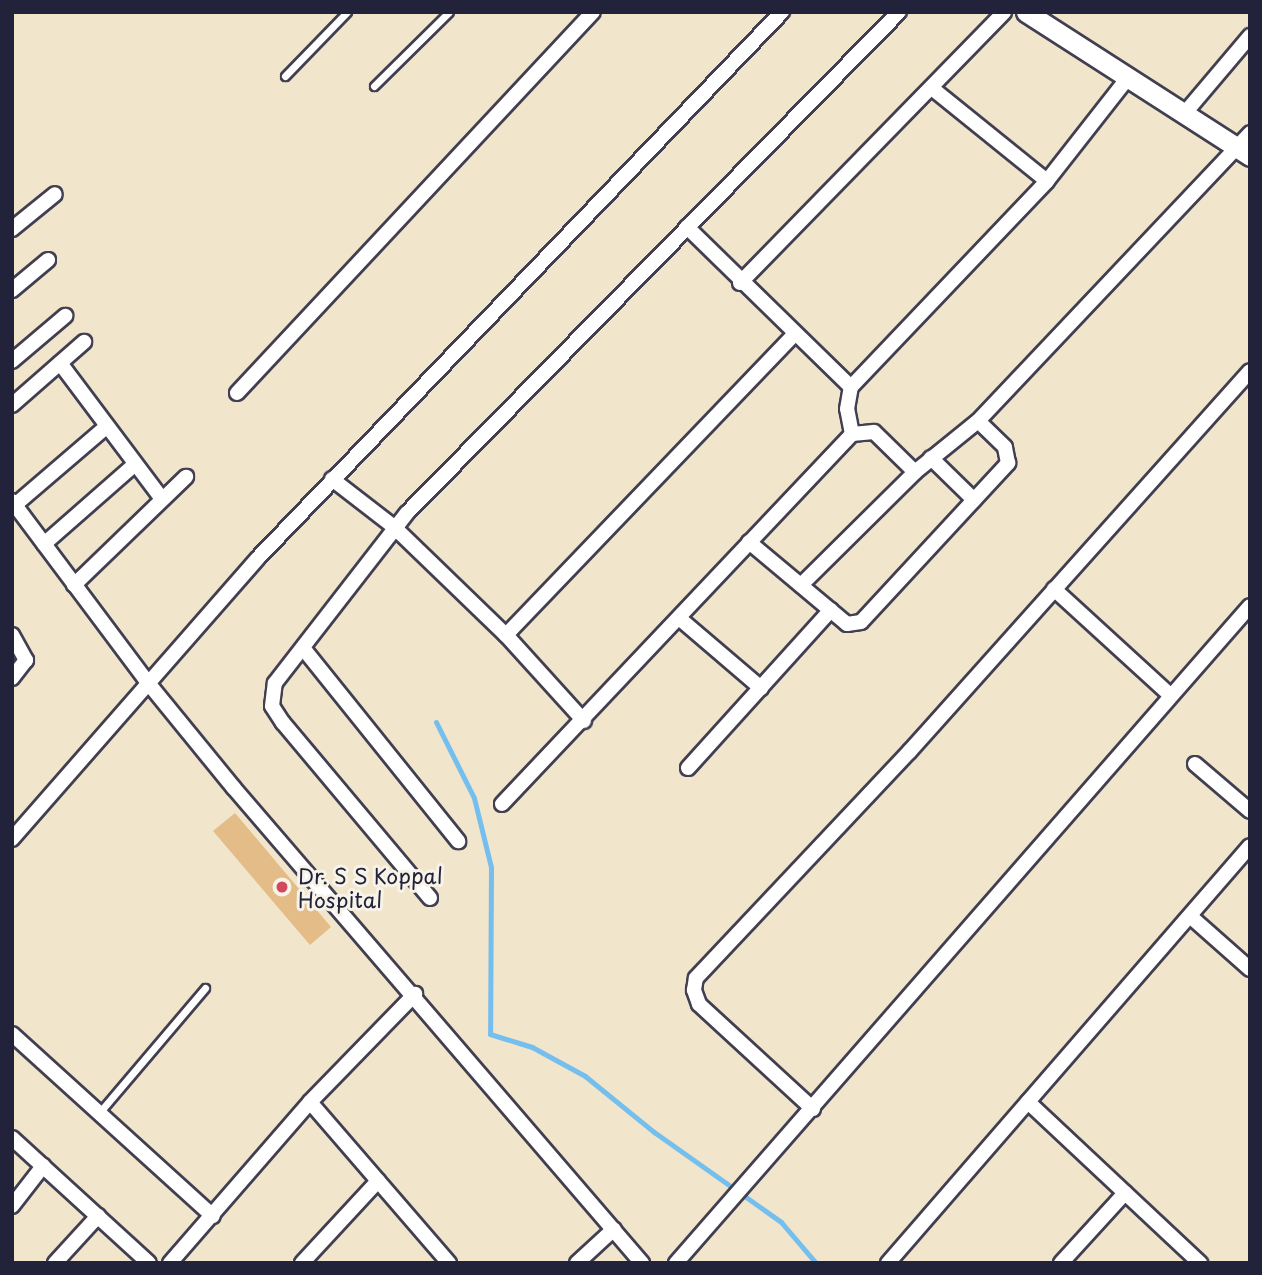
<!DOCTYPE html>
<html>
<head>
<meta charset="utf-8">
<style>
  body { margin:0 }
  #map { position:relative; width:1262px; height:1275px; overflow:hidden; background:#f1e5cb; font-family:"Playpen Sans",sans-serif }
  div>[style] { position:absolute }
  .stream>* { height:5px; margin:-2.5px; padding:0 2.5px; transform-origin:2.5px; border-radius:2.5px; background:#74bfee }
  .building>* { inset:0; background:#e3bc88 }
  .roads { filter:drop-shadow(2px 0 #413f51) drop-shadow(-2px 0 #413f51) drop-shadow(0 2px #413f51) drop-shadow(0 -2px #413f51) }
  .lane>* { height:7px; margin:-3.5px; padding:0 3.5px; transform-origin:3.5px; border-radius:3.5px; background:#fff }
  .street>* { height:14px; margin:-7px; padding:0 7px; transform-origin:7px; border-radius:7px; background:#fff }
  .secondary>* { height:19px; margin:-9.5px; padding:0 9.5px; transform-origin:9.5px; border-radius:9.5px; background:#fff }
  .dots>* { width:19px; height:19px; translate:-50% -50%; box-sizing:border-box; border:4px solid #f7f3e8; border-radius:50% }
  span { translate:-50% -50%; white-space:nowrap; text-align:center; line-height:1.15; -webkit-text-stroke:6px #f7f3e8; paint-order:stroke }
  .poi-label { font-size:21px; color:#22223b }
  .left { translate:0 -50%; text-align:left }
  .frame { position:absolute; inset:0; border:14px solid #22223b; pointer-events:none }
</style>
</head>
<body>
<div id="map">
  <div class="stream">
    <div style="left:436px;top:722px;width:85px;rotate:63.4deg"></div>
    <div style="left:474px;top:798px;width:71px;rotate:76.2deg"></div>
    <div style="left:491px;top:867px;width:167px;rotate:90.3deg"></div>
    <div style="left:490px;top:1034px;width:44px;rotate:17.2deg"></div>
    <div style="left:532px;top:1047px;width:60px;rotate:28.7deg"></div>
    <div style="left:585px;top:1076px;width:89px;rotate:39.1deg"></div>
    <div style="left:654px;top:1132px;width:156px;rotate:35.3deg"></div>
    <div style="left:781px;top:1222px;width:54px;rotate:49.5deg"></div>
  </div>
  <div class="building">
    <div style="clip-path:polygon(235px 813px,331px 927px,310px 945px,213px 831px)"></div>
  </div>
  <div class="roads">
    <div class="lane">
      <div style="left:285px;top:76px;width:89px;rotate:-45.9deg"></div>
      <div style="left:374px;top:86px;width:105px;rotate:-44.6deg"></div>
      <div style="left:99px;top:1113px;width:164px;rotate:-49.7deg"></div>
    </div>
    <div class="street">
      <div style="left:933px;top:89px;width:146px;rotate:38.9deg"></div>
      <div style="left:1185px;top:113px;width:101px;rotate:-49.8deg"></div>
      <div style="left:687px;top:227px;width:229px;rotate:44.3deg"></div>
      <div style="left:12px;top:229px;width:55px;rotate:-39.1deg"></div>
      <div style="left:740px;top:283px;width:378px;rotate:-45.7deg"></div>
      <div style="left:12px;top:290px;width:47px;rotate:-39.8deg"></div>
      <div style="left:12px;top:361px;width:70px;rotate:-40.3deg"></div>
      <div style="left:60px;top:363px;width:170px;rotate:53.1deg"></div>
      <div style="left:237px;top:393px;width:521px;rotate:-46.94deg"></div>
      <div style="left:12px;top:405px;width:96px;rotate:-41.2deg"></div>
      <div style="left:852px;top:434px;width:25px;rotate:-101deg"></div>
      <div style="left:847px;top:409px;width:22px;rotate:-80deg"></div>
      <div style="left:851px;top:387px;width:284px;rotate:-46.4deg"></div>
      <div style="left:1047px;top:181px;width:130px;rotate:-51.9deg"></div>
      <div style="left:931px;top:458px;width:60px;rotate:44.3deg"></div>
      <div style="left:332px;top:479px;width:78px;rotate:37.7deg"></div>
      <div style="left:394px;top:527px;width:156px;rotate:44deg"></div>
      <div style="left:506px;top:635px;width:116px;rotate:47.8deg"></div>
      <div style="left:12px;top:501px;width:229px;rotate:53.2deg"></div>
      <div style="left:149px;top:684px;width:133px;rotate:50.8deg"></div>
      <div style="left:233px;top:787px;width:628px;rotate:49.33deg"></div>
      <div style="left:15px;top:505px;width:120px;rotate:-40.6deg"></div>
      <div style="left:749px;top:542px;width:128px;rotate:39.9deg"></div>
      <div style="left:847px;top:624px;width:14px;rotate:-8deg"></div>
      <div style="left:861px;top:622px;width:217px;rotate:-47.2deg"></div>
      <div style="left:1008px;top:463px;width:16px;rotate:-101deg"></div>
      <div style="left:1005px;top:447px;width:37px;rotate:-136deg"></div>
      <div style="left:44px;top:544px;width:121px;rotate:-41.3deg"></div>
      <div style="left:74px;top:585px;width:156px;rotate:-44deg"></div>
      <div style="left:801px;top:585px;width:161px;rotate:-44.7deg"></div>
      <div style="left:915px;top:472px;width:81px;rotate:-39deg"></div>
      <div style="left:978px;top:421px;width:396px;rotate:-46.6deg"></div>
      <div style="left:1054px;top:589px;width:157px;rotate:42.4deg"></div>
      <div style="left:679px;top:618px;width:108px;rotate:40.5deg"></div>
      <div style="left:12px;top:635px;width:29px;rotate:61deg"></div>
      <div style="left:26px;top:660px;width:23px;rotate:128deg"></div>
      <div style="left:506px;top:635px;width:417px;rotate:-46.2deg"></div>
      <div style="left:303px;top:648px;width:248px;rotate:51.2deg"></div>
      <div style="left:1195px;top:764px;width:72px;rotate:40.5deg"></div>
      <div style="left:688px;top:768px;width:213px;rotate:-47.9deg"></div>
      <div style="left:502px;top:804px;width:509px;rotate:-46.59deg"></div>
      <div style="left:852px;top:434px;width:22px;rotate:-5deg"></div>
      <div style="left:874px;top:432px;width:57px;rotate:44.3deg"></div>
      <div style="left:12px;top:839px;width:373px;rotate:-48.8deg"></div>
      <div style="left:258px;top:558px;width:757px;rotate:-46.18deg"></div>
      <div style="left:430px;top:898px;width:229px;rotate:-130deg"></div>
      <div style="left:283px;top:723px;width:20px;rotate:-123deg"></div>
      <div style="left:272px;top:706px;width:23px;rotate:-83deg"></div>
      <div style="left:275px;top:683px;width:215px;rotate:-52.2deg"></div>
      <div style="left:407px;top:513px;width:702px;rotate:-45.52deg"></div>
      <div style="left:1190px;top:916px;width:80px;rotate:41.5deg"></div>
      <div style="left:12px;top:1034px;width:271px;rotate:42.2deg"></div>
      <div style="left:310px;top:1102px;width:213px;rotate:49.2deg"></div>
      <div style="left:1028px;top:1102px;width:236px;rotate:43.1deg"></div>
      <div style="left:813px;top:1109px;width:155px;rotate:-137.4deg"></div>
      <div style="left:699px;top:1004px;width:15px;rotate:-110deg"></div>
      <div style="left:694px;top:990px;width:12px;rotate:-81deg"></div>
      <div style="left:696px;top:978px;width:311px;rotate:-46.7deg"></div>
      <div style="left:909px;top:752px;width:511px;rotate:-48.17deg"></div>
      <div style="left:12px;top:1138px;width:185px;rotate:42.4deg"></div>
      <div style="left:12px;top:1206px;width:51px;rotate:-52.2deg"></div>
      <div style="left:55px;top:1263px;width:64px;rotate:-47.5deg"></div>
      <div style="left:170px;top:1263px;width:213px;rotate:-49deg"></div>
      <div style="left:310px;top:1102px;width:151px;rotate:-45.8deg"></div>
      <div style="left:302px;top:1263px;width:112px;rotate:-47.2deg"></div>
      <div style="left:577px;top:1263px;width:50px;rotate:-42.6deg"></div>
      <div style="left:676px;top:1263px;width:872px;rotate:-48.86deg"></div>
      <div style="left:888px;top:1263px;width:552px;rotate:-49.04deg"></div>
      <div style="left:1061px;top:1263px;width:95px;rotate:-47.6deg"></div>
    </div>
    <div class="secondary">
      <div style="left:1026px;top:12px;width:266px;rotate:32.7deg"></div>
    </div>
  </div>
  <div class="dots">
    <div style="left:282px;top:887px;background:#d1495b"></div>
  </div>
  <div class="poi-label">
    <span class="left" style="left:298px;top:887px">Dr. S S Koppal<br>Hospital</span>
  </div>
  <div class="frame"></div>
</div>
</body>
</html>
